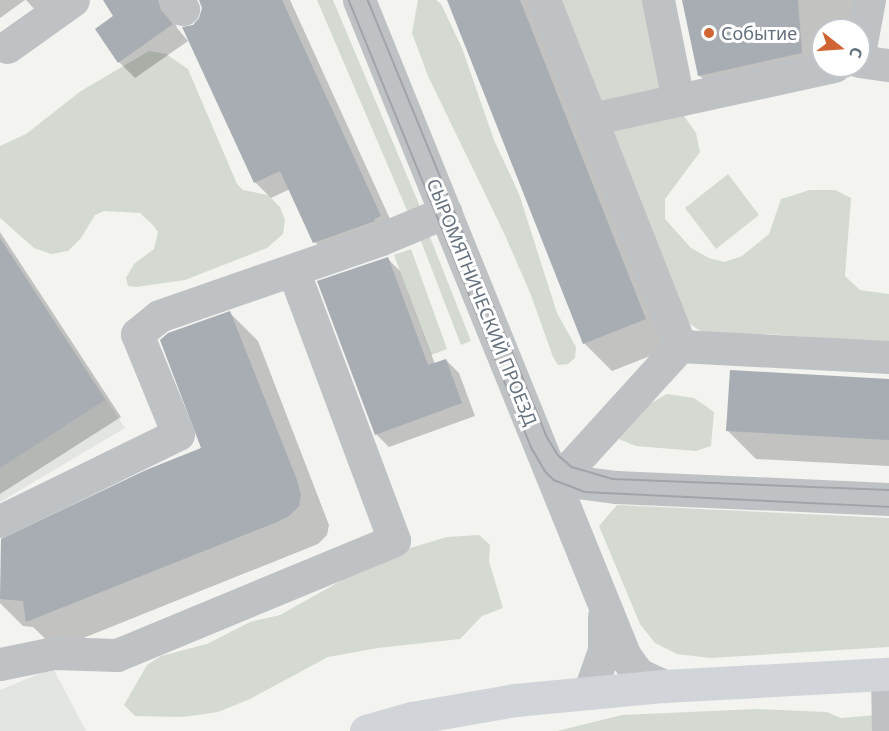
<!DOCTYPE html>
<html>
<head>
<meta charset="utf-8">
<style>
  body { margin:0 }
  #map { position:relative; width:889px; height:731px; overflow:hidden; background:#f3f3f0; font-family:"Noto Sans",sans-serif }
  div>[style] { position:absolute }
  .built>* { inset:0; background:#e3e5e3 }
  .green>* { inset:0; background:#d4dad1 }
  .shadow>* { inset:0; background:#0003 }
  .building>* { inset:0; background:#a7adb2 }
  .minor>* { height:33px; margin:-16.5px; padding:0 16.5px; transform-origin:16.5px; border-radius:16.5px; background:#bfc2c5 }
  .major>* { height:33px; margin:-16.5px; padding:0 16.5px; transform-origin:16.5px; border-radius:16.5px; background:#d1d5d9 }
  .tram>* { height:1.5px; margin:-0.75px; padding:0 0.75px; transform-origin:0.75px; border-radius:0.75px; background:#a0a4a9 }
  .dots>* { width:16px; height:16px; translate:-50% -50%; box-sizing:border-box; border:3px solid #fff; border-radius:50% }
  span { translate:-50% -50%; white-space:nowrap; text-align:center; line-height:1.15; -webkit-text-stroke:6px #fff; paint-order:stroke }
  .poi-label { font-size:18px; color:#65717e }
  .left { translate:0 -50%; text-align:left }
  .street-label { font-size:18px; color:#65717e }
  .north { position:absolute; left:811px; top:18px; width:60px; height:60px; box-sizing:border-box; background:#fff; border:2px solid #c1c6cb; border-radius:50%; rotate:107deg; font-size:16px; font-weight:700; line-height:24px; text-align:center; color:#65717e }
  .north::after { content:''; display:block; margin:auto; width:21px; height:27px; background:#d06433; clip-path:polygon(50% 0,100% 100%,50% 72%,0 100%) }
</style>
</head>
<body>
<div id="map">
  <div class="built">
    <div style="clip-path:polygon(0 238px,125px 428px,0 502px)"></div>
    <div style="clip-path:polygon(53px 668px,86px 731px,0 731px,0 690px)"></div>
  </div>
  <div class="green">
    <div style="clip-path:polygon(317px 0,333px 0,421px 209px,409px 215px)"></div>
    <div style="clip-path:polygon(418px 0,436px 0,441px 4px,462px 48px,494px 140px,519px 194px,557px 313px,576px 347px,575px 358px,568px 364px,558px 365px,553px 357px,531px 295px,504px 233px,428px 76px,412px 33px)"></div>
    <div style="clip-path:polygon(548px 0,649px 0,663px 86px,696px 133px,700px 152px,665px 199px,665px 219px,691px 248px,709px 258px,724px 262px,742px 256px,769px 234px,781px 199px,810px 190px,835px 190px,851px 198px,845px 276px,860px 290px,889px 294px,889px 343px,769px 334px,731px 336px,702px 332px,684px 320px)"></div>
    <div style="clip-path:polygon(149px 51px,166px 54px,188px 69px,237px 184px,243px 190px,268px 195px,280px 207px,285px 220px,283px 234px,267px 248px,185px 280px,136px 287px,128px 286px,126px 278px,134px 264px,154px 249px,158px 232px,153px 225px,140px 213px,104px 211px,95px 215px,81px 238px,68px 251px,51px 254px,34px 248px,0 218px,0 146px,26px 134px,81px 91px)"></div>
    <div style="clip-path:polygon(728px 174px,759px 215px,716px 249px,685px 208px)"></div>
    <div style="clip-path:polygon(428px 232px,471px 341px,461px 345px,419px 236px)"></div>
    <div style="clip-path:polygon(411px 249px,447px 349px,431px 355px,394px 255px)"></div>
    <div style="clip-path:polygon(667px 394px,694px 398px,714px 412px,711px 446px,696px 451px,636px 446px,614px 437px,634px 413px)"></div>
    <div style="clip-path:polygon(617px 505px,889px 518px,889px 647px,710px 658px,677px 654px,655px 643px,640px 624px,599px 526px)"></div>
    <div style="clip-path:polygon(479px 535px,490px 545px,489px 561px,503px 608px,482px 616px,460px 639px,378px 648px,328px 657px,250px 699px,218px 712px,183px 717px,135px 716px,124px 705px,147px 665px,161px 656px,207px 644px,250px 622px,280px 615px,387px 555px,447px 537px)"></div>
    <div style="clip-path:polygon(757px 709px,827px 712px,841px 718px,889px 714px,889px 731px,557px 731px,622px 715px)"></div>
  </div>
  <div class="shadow">
    <div style="clip-path:polygon(0 0,25px 0,0 18px)"></div>
    <div style="clip-path:polygon(26px 0,78px 0,47px 23px)"></div>
    <div style="clip-path:polygon(104px 0,183px 0,174px 19px,177px 28px,188px 41px,135px 78px,119px 62px,116px 16px)"></div>
    <div style="clip-path:polygon(201px 0,290px 0,396px 232px,331px 258px,315px 242px,290px 189px,271px 198px,255px 182px,195px 26px,201px 19px,203px 8px)"></div>
    <div style="clip-path:polygon(466px 0,530px 0,673px 347px,612px 371px,584px 343px)"></div>
    <div style="clip-path:polygon(683px 0,883px 0,859px 30px,823px 30px,823px 66px,727px 103px,699px 75px)"></div>
    <div style="clip-path:polygon(0 232px,121px 417px,0 494px)"></div>
    <div style="clip-path:polygon(387px 258px,400px 271px,435px 364px,446px 360px,459px 373px,475px 416px,389px 447px,376px 434px)"></div>
    <div style="clip-path:polygon(230px 313px,258px 341px,329px 525px,327px 535px,318px 544px,56px 649px,33px 627px,23px 626px,0 603px,3px 540px,203px 449px)"></div>
    <div style="clip-path:polygon(889px 380px,889px 466px,756px 459px,727px 430px)"></div>
  </div>
  <div class="building">
    <div style="clip-path:polygon(103px 0,158px 0,161px 10px,173px 24px,118px 63px,95px 29px,113px 16px)"></div>
    <div style="clip-path:polygon(199px 0,282px 0,381px 216px,374px 219px,375px 221px,313px 243px,280px 171px,254px 183px,182px 27px,193px 25px,199px 18px,202px 8px)"></div>
    <div style="clip-path:polygon(447px 0,520px 0,646px 319px,583px 344px)"></div>
    <div style="clip-path:polygon(682px 0,798px 0,802px 53px,698px 76px)"></div>
    <div style="clip-path:polygon(0 238px,105px 400px,0 468px)"></div>
    <div style="clip-path:polygon(388px 257px,428px 365px,446px 359px,462px 403px,375px 435px,317px 281px)"></div>
    <div style="clip-path:polygon(230px 311px,297px 480px,301px 495px,299px 506px,289px 516px,277px 522px,26px 622px,23px 601px,0 599px,1px 539px,146px 470px,201px 448px,160px 340px,168px 333px)"></div>
    <div style="clip-path:polygon(730px 370px,889px 379px,889px 440px,726px 431px)"></div>
  </div>
  <div class="minor">
    <div style="left:177px;top:0;width:11px;rotate:56deg"></div>
    <div style="left:359px;top:0;width:708px;rotate:67.93deg"></div>
    <div style="left:625px;top:656px;width:22px;rotate:54deg"></div>
    <div style="left:638px;top:674px;width:29px;rotate:25deg"></div>
    <div style="left:544px;top:0;width:372px;rotate:68.5deg"></div>
    <div style="left:658px;top:0;width:102px;rotate:78.7deg"></div>
    <div style="left:7px;top:47px;width:81px;rotate:-35.5deg"></div>
    <div style="left:859px;top:53px;width:54px;rotate:-79.3deg"></div>
    <div style="left:859px;top:61px;width:30px;rotate:8deg"></div>
    <div style="left:591px;top:119px;width:249px;rotate:-12.3deg"></div>
    <div style="left:680px;top:346px;width:209px;rotate:3deg"></div>
    <div style="left:554px;top:479px;width:63px;rotate:7.4deg"></div>
    <div style="left:616px;top:487px;width:273px;rotate:2.5deg"></div>
    <div style="left:559px;top:479px;width:180px;rotate:-47.7deg"></div>
    <div style="left:0;top:521px;width:198px;rotate:-26deg"></div>
    <div style="left:178px;top:434px;width:108px;rotate:-112.3deg"></div>
    <div style="left:137px;top:334px;width:28px;rotate:-39deg"></div>
    <div style="left:159px;top:316px;width:235px;rotate:-19.1deg"></div>
    <div style="left:381px;top:239px;width:70px;rotate:-22.6deg"></div>
    <div style="left:0;top:664px;width:54px;rotate:-11.7deg"></div>
    <div style="left:53px;top:653px;width:64px;rotate:1.8deg"></div>
    <div style="left:117px;top:655px;width:300px;rotate:-22.5deg"></div>
    <div style="left:394px;top:540px;width:288px;rotate:-110.5deg"></div>
    <div style="left:887px;top:675px;width:56px;rotate:89deg"></div>
    <div style="left:589px;top:693px;width:46px;rotate:-70.8deg"></div>
    <div style="left:604px;top:650px;width:34px;rotate:-90deg"></div>
  </div>
  <div class="major">
    <div style="left:366px;top:731px;width:48px;rotate:-15.8deg"></div>
    <div style="left:412px;top:718px;width:105px;rotate:-9.9deg"></div>
    <div style="left:515px;top:700px;width:150px;rotate:-5.4deg"></div>
    <div style="left:664px;top:686px;width:225px;rotate:-3.1deg"></div>
  </div>
  <div class="tram">
    <div style="left:349px;top:0;width:486px;rotate:67.8deg"></div>
    <div style="left:533px;top:450px;width:24px;rotate:60deg"></div>
    <div style="left:545px;top:471px;width:13px;rotate:45deg"></div>
    <div style="left:554px;top:480px;width:33px;rotate:21deg"></div>
    <div style="left:585px;top:492px;width:304px;rotate:2.8deg"></div>
    <div style="left:368px;top:0;width:470px;rotate:67.7deg"></div>
    <div style="left:546px;top:435px;width:23px;rotate:59deg"></div>
    <div style="left:558px;top:455px;width:18px;rotate:41deg"></div>
    <div style="left:572px;top:467px;width:43px;rotate:16.3deg"></div>
    <div style="left:613px;top:479px;width:276px;rotate:2.3deg"></div>
  </div>
  <div class="dots">
    <div style="left:709px;top:33px;background:#d06433"></div>
  </div>
  <div class="poi-label">
    <span class="left" style="left:721px;top:33px">Событие</span>
  </div>
  <div class="street-label">
    <span style="left:482px;top:302px;rotate:68deg">СЫРОМЯТНИЧЕСКИЙ ПРОЕЗД</span>
  </div>
  <div class="north">С</div>
</div>
</body>
</html>
